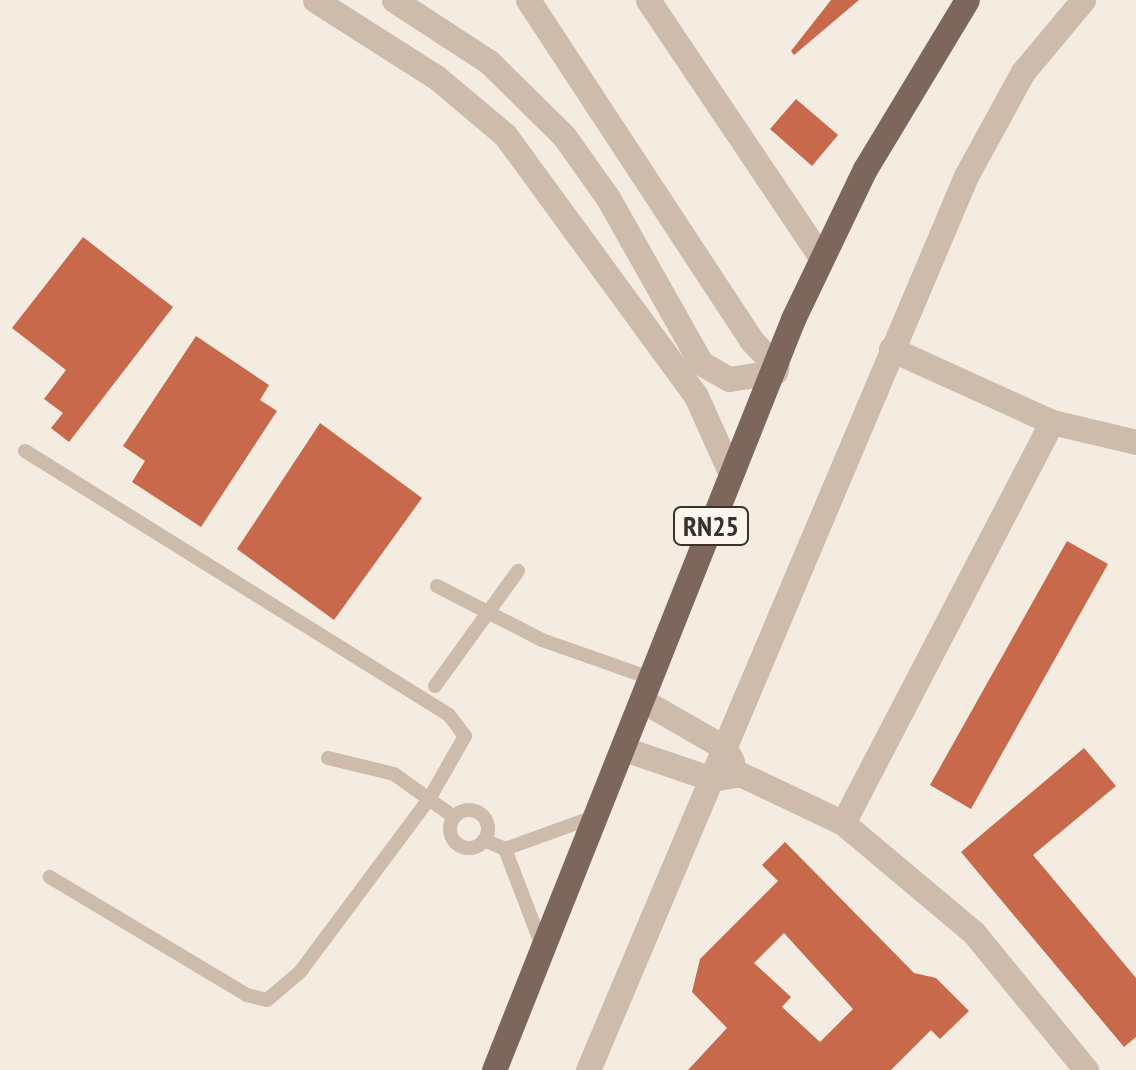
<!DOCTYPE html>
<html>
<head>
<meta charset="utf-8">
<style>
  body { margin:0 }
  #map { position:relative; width:1136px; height:1070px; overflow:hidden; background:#f4ebe1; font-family:"PT Sans Narrow",sans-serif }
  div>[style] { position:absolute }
  .building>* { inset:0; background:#c8694b }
  .service>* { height:14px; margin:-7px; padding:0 7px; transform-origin:7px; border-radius:7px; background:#cdbbac }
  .service>.ring { margin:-7px; padding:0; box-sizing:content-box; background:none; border:14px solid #cdbbac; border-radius:50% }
  .minor>* { height:25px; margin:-12.5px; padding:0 12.5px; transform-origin:12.5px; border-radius:12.5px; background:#cdbbac }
  .primary>* { height:25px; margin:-12.5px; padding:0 12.5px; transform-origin:12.5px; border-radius:12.5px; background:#7d675c }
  span { translate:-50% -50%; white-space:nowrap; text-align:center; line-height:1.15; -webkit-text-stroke:10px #fbf5ee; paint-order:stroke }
  .shield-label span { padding:2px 8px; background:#fbf5ee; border:2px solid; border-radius:8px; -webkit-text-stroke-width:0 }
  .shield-label { font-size:28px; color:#3b302b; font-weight:700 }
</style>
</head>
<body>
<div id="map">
  <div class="building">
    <div style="clip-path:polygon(831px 0,859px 0,794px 55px,791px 51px)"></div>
    <div style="clip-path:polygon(796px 99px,838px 135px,812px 166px,770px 129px)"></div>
    <div style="clip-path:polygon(83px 237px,173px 307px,69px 442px,51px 428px,63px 413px,44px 399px,66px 370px,12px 328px)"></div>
    <div style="clip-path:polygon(196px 336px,269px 385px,260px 400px,277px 411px,201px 527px,132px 482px,145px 461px,123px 446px)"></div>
    <div style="clip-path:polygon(320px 423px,422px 498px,334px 620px,237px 549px)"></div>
    <div style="clip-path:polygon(1067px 541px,1108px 564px,971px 809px,930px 785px)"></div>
    <div style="clip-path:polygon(1084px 748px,1116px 786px,1033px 855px,1136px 978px,1136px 1037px,1124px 1047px,961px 852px)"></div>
    <div style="clip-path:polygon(evenodd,785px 842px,914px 973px,936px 978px,969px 1011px,940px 1039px,931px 1030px,891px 1070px,688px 1070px,727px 1028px,692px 992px,700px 959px,778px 881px,762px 865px,785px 842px,784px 933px,853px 1009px,820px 1042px,782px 1007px,791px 997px,754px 963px,784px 933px)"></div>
  </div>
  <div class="service">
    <div style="left:25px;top:451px;width:499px;rotate:31.9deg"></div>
    <div style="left:449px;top:715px;width:26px;rotate:53deg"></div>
    <div style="left:465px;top:736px;width:73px;rotate:119.7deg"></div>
    <div style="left:429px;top:799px;width:216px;rotate:126.7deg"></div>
    <div style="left:300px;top:972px;width:43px;rotate:139.7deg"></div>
    <div style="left:267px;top:1000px;width:21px;rotate:-166deg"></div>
    <div style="left:247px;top:995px;width:230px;rotate:-149.1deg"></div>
    <div style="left:437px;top:586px;width:118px;rotate:27.2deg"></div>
    <div style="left:542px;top:640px;width:118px;rotate:19.4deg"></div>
    <div style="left:435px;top:686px;width:142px;rotate:-54.2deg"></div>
    <div style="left:328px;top:758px;width:68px;rotate:13.6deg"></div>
    <div style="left:394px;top:774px;width:74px;rotate:35.6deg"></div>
    <div class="ring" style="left:450px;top:810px;width:24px;height:24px"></div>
    <div style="left:484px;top:840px;width:23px;rotate:23deg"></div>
    <div style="left:505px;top:849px;width:97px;rotate:-19.9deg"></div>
    <div style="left:505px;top:849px;width:104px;rotate:69.1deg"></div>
  </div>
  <div class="minor">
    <div style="left:315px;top:0;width:143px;rotate:32.5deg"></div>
    <div style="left:436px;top:77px;width:90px;rotate:40deg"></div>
    <div style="left:505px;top:135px;width:323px;rotate:53.8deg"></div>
    <div style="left:696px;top:396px;width:85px;rotate:65.8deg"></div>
    <div style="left:394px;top:0;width:113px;rotate:33.1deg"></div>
    <div style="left:489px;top:62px;width:105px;rotate:44.6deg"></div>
    <div style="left:564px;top:136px;width:76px;rotate:54.6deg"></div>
    <div style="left:608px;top:198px;width:189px;rotate:60.6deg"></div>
    <div style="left:701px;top:363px;width:32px;rotate:30deg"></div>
    <div style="left:729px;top:379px;width:47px;rotate:-8.7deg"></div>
    <div style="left:528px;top:0;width:407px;rotate:56.7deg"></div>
    <div style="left:751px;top:340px;width:37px;rotate:46deg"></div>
    <div style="left:648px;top:0;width:310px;rotate:56.1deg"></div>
    <div style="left:891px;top:349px;width:177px;rotate:24.4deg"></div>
    <div style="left:1052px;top:422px;width:86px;rotate:13.4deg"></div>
    <div style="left:645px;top:702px;width:92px;rotate:29.9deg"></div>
    <div style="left:725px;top:748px;width:15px;rotate:62deg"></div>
    <div style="left:627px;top:750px;width:90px;rotate:18.8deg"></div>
    <div style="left:712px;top:779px;width:28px;rotate:-10deg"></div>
    <div style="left:740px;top:774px;width:114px;rotate:25.4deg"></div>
    <div style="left:843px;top:823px;width:171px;rotate:40deg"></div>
    <div style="left:974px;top:933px;width:177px;rotate:50.7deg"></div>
    <div style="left:843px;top:823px;width:452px;rotate:-62.5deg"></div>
    <div style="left:588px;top:1070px;width:971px;rotate:-67.08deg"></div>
    <div style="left:966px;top:176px;width:119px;rotate:-61.3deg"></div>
    <div style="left:1023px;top:72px;width:94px;rotate:-50.2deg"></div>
  </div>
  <div class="primary">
    <div style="left:494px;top:1070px;width:808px;rotate:-68.29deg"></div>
    <div style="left:793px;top:319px;width:166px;rotate:-64.4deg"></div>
    <div style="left:865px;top:169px;width:197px;rotate:-58.9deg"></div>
  </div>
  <div class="shield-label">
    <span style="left:711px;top:526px">RN25</span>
  </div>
</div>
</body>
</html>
